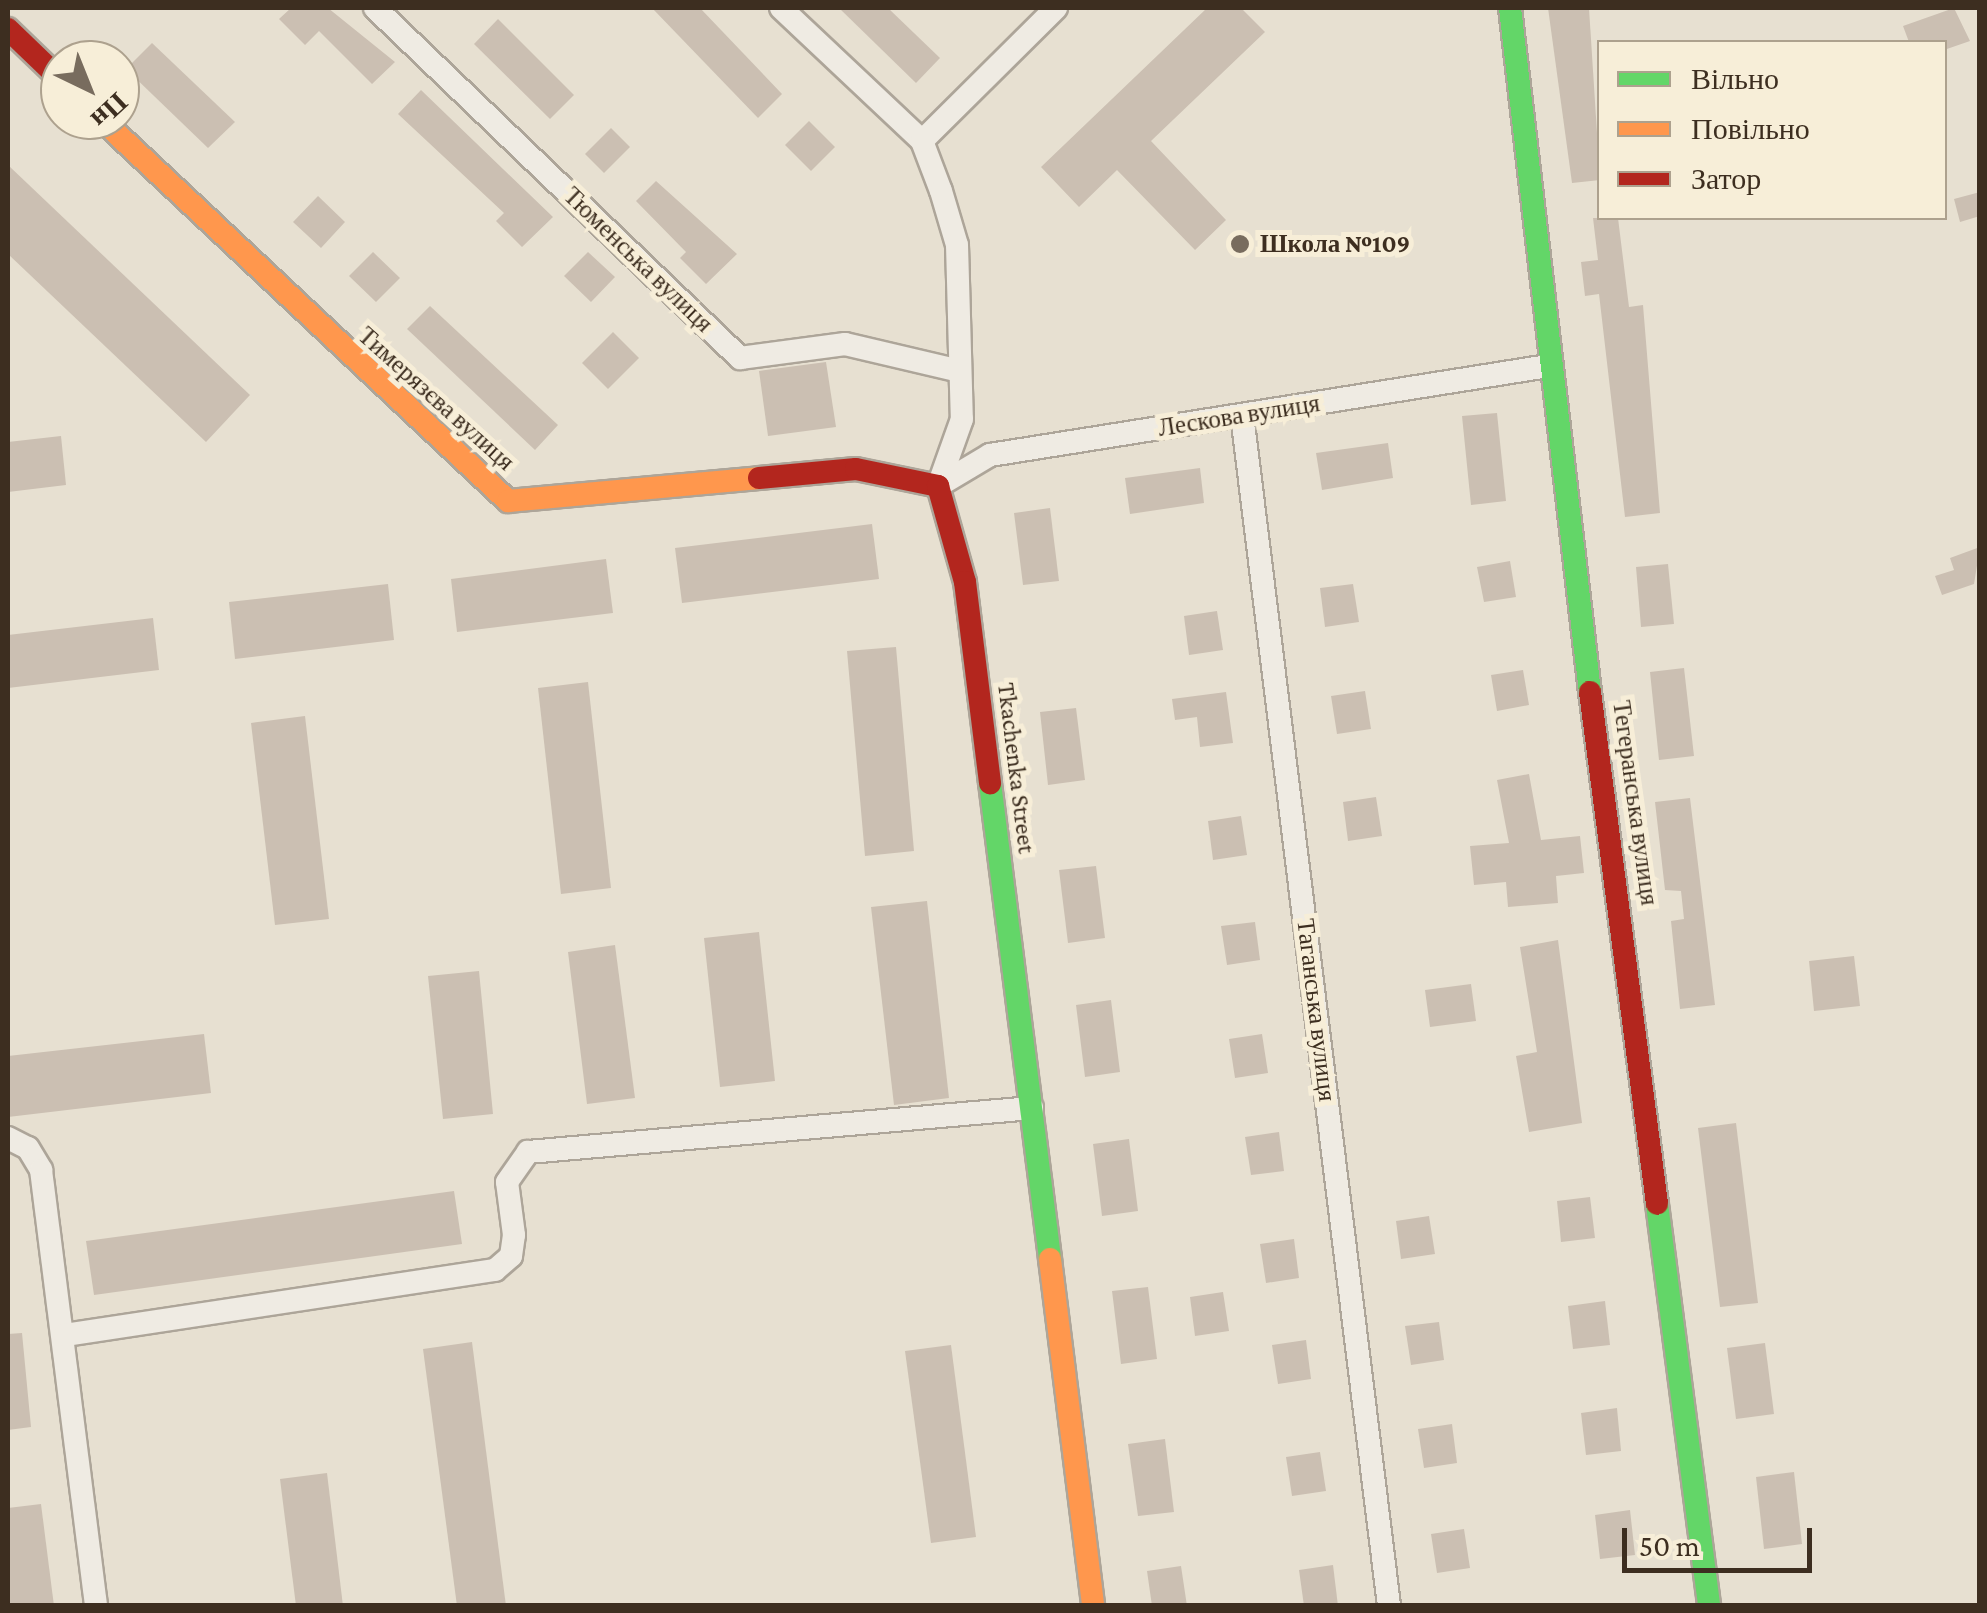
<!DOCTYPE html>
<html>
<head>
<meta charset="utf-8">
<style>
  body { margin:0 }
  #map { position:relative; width:1987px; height:1613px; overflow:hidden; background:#e7e0d1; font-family:"Crimson Pro",serif }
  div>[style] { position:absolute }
  .building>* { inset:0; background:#cbbfb2 }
  .roads { filter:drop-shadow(2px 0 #ada599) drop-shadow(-2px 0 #ada599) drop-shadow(0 2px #ada599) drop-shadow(0 -2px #ada599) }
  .street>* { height:22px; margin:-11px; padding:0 11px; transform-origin:11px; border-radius:11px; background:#efebe3 }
  .fast>* { height:22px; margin:-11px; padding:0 11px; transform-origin:11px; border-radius:11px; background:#63d668 }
  .slow>* { height:22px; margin:-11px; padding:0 11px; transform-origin:11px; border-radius:11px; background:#ff974d }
  .jam>* { height:22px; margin:-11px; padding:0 11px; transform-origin:11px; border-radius:11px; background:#b3261e }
  .dots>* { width:28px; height:28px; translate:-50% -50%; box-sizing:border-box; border:5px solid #f7eed8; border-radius:50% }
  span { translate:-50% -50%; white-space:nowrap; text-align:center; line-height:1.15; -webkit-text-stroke:10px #f7eed8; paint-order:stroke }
  .poi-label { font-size:25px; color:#3d2e20; font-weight:700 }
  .left { translate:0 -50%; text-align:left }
  .street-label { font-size:25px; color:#3d2e20 }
  .frame { position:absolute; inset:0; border:10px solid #3d2e20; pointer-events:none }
  .legend { position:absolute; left:1597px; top:40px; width:350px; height:180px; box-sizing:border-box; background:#f7eed8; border:2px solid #ada18e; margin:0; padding:12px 18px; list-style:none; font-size:30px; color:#3d2e20 }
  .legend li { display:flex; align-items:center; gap:20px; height:50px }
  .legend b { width:50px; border:2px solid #ada18e }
  .north { position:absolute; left:40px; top:40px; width:100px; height:100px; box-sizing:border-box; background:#f7eed8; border:2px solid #ada18e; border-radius:50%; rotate:137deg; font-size:28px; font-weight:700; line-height:40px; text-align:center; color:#3d2e20 }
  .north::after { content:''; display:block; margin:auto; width:35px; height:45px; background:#786c5e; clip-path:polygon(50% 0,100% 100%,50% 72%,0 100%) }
  .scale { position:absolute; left:1622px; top:1528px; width:190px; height:45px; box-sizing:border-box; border:5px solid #3d2e20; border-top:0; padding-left:12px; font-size:30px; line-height:35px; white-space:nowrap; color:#3d2e20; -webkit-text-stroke:8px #f7eed8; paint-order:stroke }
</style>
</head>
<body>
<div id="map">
  <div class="building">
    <div style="clip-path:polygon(291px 8px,328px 8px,395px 62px,372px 84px,319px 31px,305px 45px,279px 19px)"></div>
    <div style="clip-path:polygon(652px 8px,700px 8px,782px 94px,758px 118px)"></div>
    <div style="clip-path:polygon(839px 8px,888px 8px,940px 58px,916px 83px)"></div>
    <div style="clip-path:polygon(1207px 8px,1241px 8px,1265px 32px,1151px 141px,1226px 220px,1195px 250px,1117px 170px,1079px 207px,1041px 167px)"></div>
    <div style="clip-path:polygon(1548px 8px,1589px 8px,1600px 180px,1572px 183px)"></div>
    <div style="clip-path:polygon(1954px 8px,1970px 41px,1944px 50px,1944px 42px,1909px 42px,1903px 26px)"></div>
    <div style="clip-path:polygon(498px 19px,574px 95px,550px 119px,474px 44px)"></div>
    <div style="clip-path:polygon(152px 43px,235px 122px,208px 148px,126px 69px)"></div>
    <div style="clip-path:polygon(421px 90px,553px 217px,522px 247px,496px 221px,504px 213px,398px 114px)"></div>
    <div style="clip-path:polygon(809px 121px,835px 147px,811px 171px,785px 145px)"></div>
    <div style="clip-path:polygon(611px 128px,630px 147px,604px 173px,585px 154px)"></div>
    <div style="clip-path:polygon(8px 165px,250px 395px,206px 442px,8px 254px)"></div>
    <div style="clip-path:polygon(656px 181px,737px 254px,706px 284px,680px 258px,686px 252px,636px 201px)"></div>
    <div style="clip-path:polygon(1980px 192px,1980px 216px,1960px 222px,1954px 199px)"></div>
    <div style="clip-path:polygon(318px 196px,345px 222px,321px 248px,293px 222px)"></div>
    <div style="clip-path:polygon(1593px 218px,1618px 218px,1629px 307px,1643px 305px,1660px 513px,1625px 517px,1599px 294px,1585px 296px,1581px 262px,1598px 260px)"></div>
    <div style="clip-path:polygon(373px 252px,400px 278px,376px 302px,349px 276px)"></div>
    <div style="clip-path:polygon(588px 252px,615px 277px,591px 302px,564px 276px)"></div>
    <div style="clip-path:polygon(430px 306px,558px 425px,535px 450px,407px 329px)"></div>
    <div style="clip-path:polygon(613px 332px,639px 358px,608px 389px,582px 363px)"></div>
    <div style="clip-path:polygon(826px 362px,836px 427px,768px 436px,759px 371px)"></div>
    <div style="clip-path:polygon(1497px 413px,1506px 501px,1471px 505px,1462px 416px)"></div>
    <div style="clip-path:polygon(61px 436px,66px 485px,8px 492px,8px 442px)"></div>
    <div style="clip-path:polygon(1388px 443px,1393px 478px,1322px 490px,1316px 453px)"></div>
    <div style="clip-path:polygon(1200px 468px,1204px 503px,1130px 514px,1125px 478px)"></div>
    <div style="clip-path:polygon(1050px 508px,1059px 581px,1023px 585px,1014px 513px)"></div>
    <div style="clip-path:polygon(872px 524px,879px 579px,682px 603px,675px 548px)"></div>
    <div style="clip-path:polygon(1980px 547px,1974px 584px,1942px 595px,1935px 576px,1954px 570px,1950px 558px)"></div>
    <div style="clip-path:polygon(606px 559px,613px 613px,457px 632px,451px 579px)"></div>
    <div style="clip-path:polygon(1510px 561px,1516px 597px,1484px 602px,1477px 567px)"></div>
    <div style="clip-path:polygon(1668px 564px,1674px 624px,1641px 627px,1636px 567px)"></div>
    <div style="clip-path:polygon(388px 584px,394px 640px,235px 659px,229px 602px)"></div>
    <div style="clip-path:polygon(1353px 584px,1359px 622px,1325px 627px,1320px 588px)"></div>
    <div style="clip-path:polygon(1217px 611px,1223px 650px,1189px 655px,1184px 616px)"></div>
    <div style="clip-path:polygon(153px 618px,159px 670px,8px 688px,8px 635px)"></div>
    <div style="clip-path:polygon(896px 647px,914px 851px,865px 856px,847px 651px)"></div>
    <div style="clip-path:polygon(1684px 668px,1694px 756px,1659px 760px,1650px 672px)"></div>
    <div style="clip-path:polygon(1523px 670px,1529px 705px,1497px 711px,1491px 675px)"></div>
    <div style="clip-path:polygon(588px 682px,611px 888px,561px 894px,538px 688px)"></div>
    <div style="clip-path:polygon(1365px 691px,1371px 729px,1337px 734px,1331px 696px)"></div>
    <div style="clip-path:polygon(1226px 692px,1233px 743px,1200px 747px,1197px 717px,1175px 720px,1172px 699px)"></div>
    <div style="clip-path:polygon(1076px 708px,1085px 780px,1048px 785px,1040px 712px)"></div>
    <div style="clip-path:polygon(305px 716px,329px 919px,275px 925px,251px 723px)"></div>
    <div style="clip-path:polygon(1529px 774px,1541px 840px,1580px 836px,1584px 873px,1556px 876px,1558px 903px,1508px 907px,1506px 882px,1474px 885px,1470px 846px,1509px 843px,1497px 780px)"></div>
    <div style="clip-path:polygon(1376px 797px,1382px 836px,1348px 841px,1343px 802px)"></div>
    <div style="clip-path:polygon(1690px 798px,1715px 1005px,1680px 1009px,1671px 921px,1684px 919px,1681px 891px,1665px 890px,1655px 802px)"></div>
    <div style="clip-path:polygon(1241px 816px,1247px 855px,1213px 860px,1208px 821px)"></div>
    <div style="clip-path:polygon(1096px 866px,1105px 938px,1068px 943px,1059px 870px)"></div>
    <div style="clip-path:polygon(927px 901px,949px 1098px,894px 1105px,871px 907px)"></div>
    <div style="clip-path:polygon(1255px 922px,1260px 960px,1227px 965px,1221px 926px)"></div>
    <div style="clip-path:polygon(759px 932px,775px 1081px,720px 1087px,704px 938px)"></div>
    <div style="clip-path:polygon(1558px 940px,1582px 1123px,1529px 1132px,1516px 1056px,1537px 1052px,1520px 947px)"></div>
    <div style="clip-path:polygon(615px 945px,635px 1098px,587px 1104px,568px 952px)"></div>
    <div style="clip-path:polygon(1854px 956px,1860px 1006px,1814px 1011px,1809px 961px)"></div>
    <div style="clip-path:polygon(479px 971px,493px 1114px,443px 1119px,428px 976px)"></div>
    <div style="clip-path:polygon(1471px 984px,1476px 1021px,1430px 1027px,1425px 990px)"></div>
    <div style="clip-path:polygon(1111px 1000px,1120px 1072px,1085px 1077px,1076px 1005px)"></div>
    <div style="clip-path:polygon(204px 1034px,211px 1093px,8px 1117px,8px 1056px)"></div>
    <div style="clip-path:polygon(1262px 1034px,1268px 1073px,1235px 1078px,1229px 1039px)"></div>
    <div style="clip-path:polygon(1736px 1123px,1758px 1303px,1720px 1307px,1698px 1128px)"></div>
    <div style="clip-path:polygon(1279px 1132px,1284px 1171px,1251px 1175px,1245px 1137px)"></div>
    <div style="clip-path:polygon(1129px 1139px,1138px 1211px,1102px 1216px,1093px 1144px)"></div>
    <div style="clip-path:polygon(454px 1191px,462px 1244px,94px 1295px,86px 1241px)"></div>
    <div style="clip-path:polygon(1590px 1197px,1595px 1238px,1561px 1242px,1557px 1201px)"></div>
    <div style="clip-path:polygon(1429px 1216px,1435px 1254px,1401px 1259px,1396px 1221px)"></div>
    <div style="clip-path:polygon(1294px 1239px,1299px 1278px,1266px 1283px,1260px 1244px)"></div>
    <div style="clip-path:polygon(1148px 1287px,1157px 1359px,1121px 1364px,1112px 1291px)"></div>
    <div style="clip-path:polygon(1223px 1292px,1229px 1331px,1195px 1336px,1190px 1297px)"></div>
    <div style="clip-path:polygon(1605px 1301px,1610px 1345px,1573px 1349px,1568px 1306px)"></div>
    <div style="clip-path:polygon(1439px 1322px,1444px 1360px,1411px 1365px,1405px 1326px)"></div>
    <div style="clip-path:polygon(22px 1333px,31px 1427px,8px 1430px,8px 1334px)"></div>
    <div style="clip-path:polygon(1306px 1340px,1311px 1379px,1278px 1384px,1272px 1345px)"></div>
    <div style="clip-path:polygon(472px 1342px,506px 1606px,457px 1606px,423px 1349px)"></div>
    <div style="clip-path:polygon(1765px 1343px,1774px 1414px,1736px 1419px,1727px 1348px)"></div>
    <div style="clip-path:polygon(951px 1345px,976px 1537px,931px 1543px,905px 1351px)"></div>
    <div style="clip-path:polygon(1617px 1408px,1621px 1451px,1586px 1455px,1581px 1413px)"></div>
    <div style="clip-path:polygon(1452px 1424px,1457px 1463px,1424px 1468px,1418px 1429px)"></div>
    <div style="clip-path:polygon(1165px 1439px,1174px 1512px,1138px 1516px,1128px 1444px)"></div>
    <div style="clip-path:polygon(1320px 1452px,1326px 1491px,1292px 1496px,1286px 1457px)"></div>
    <div style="clip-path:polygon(1794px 1472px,1802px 1544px,1764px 1549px,1756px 1477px)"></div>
    <div style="clip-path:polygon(327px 1473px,343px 1606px,296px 1606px,280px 1479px)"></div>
    <div style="clip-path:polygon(41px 1504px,54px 1606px,8px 1606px,8px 1508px)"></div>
    <div style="clip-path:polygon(1630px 1510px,1635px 1555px,1600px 1559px,1595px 1515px)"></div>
    <div style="clip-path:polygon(1464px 1529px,1470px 1568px,1437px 1573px,1431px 1534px)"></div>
    <div style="clip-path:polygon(1333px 1565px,1338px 1606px,1304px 1606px,1299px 1570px)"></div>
    <div style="clip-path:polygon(1181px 1566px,1187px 1606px,1152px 1606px,1147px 1571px)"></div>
  </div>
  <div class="roads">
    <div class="street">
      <div style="left:375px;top:8px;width:506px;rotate:43.8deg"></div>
      <div style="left:740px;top:358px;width:106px;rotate:-7.6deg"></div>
      <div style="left:845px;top:344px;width:118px;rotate:13.2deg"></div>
      <div style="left:781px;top:8px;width:194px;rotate:43.3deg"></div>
      <div style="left:922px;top:141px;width:53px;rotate:69.2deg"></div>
      <div style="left:941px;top:191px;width:56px;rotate:73.5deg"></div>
      <div style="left:957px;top:245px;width:174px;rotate:88.4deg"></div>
      <div style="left:962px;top:419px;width:71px;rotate:109.7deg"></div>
      <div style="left:922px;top:141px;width:189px;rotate:-44.8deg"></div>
      <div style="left:1242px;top:415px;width:1200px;rotate:82.96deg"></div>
      <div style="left:938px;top:486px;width:61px;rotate:-30.8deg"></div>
      <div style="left:990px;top:455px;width:565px;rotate:-9.06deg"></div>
      <div style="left:8px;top:1138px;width:22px;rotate:27deg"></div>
      <div style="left:28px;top:1148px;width:26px;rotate:59deg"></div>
      <div style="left:41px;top:1170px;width:439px;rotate:82.8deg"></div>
      <div style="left:65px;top:1335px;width:435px;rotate:-8.6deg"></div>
      <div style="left:495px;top:1270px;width:21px;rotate:-41deg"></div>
      <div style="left:511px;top:1256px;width:21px;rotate:-82deg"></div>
      <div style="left:514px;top:1235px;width:53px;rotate:-97.5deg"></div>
      <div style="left:507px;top:1182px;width:37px;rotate:-55deg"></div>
      <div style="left:528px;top:1152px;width:506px;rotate:-4.99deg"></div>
    </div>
    <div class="fast">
      <div style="left:1510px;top:8px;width:689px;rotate:83.33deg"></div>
      <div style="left:990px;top:783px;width:480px;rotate:82.8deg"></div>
      <div style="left:1657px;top:1204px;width:405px;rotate:82.6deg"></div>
    </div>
    <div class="slow">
      <div style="left:102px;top:120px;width:557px;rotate:43.18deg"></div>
      <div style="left:508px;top:501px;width:252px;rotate:-5.2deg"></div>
      <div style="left:1050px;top:1259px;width:350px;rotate:82.9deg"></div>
    </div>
    <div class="jam">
      <div style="left:8px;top:29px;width:72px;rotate:43.9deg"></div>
      <div style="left:759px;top:478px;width:97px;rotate:-5.3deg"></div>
      <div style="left:856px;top:469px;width:84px;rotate:11.7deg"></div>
      <div style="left:938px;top:486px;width:100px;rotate:74.3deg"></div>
      <div style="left:965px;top:582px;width:203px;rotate:82.9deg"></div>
      <div style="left:1590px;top:692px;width:516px;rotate:82.54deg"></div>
    </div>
  </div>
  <div class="dots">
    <div style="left:1240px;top:244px;background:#786c5e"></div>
  </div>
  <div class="poi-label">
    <span class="left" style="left:1260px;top:244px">Школа №109</span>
  </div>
  <div class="street-label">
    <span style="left:638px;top:260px;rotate:44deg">Тюменська вулиця</span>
    <span style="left:436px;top:399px;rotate:42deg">Тимерязєва вулиця</span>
    <span style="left:1239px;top:416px;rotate:-9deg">Лескова вулиця</span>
    <span style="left:1016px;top:768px;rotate:83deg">Tkachenka Street</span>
    <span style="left:1635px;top:803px;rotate:82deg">Тегеранська вулиця</span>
    <span style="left:1316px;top:1010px;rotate:83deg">Таганська вулиця</span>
  </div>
  <div class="frame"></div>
  <ul class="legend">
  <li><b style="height:12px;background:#63d668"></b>Вільно</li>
  <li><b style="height:12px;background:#ff974d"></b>Повільно</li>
  <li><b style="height:12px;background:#b3261e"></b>Затор</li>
  </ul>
  <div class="north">Пн</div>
  <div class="scale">50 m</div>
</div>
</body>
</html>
